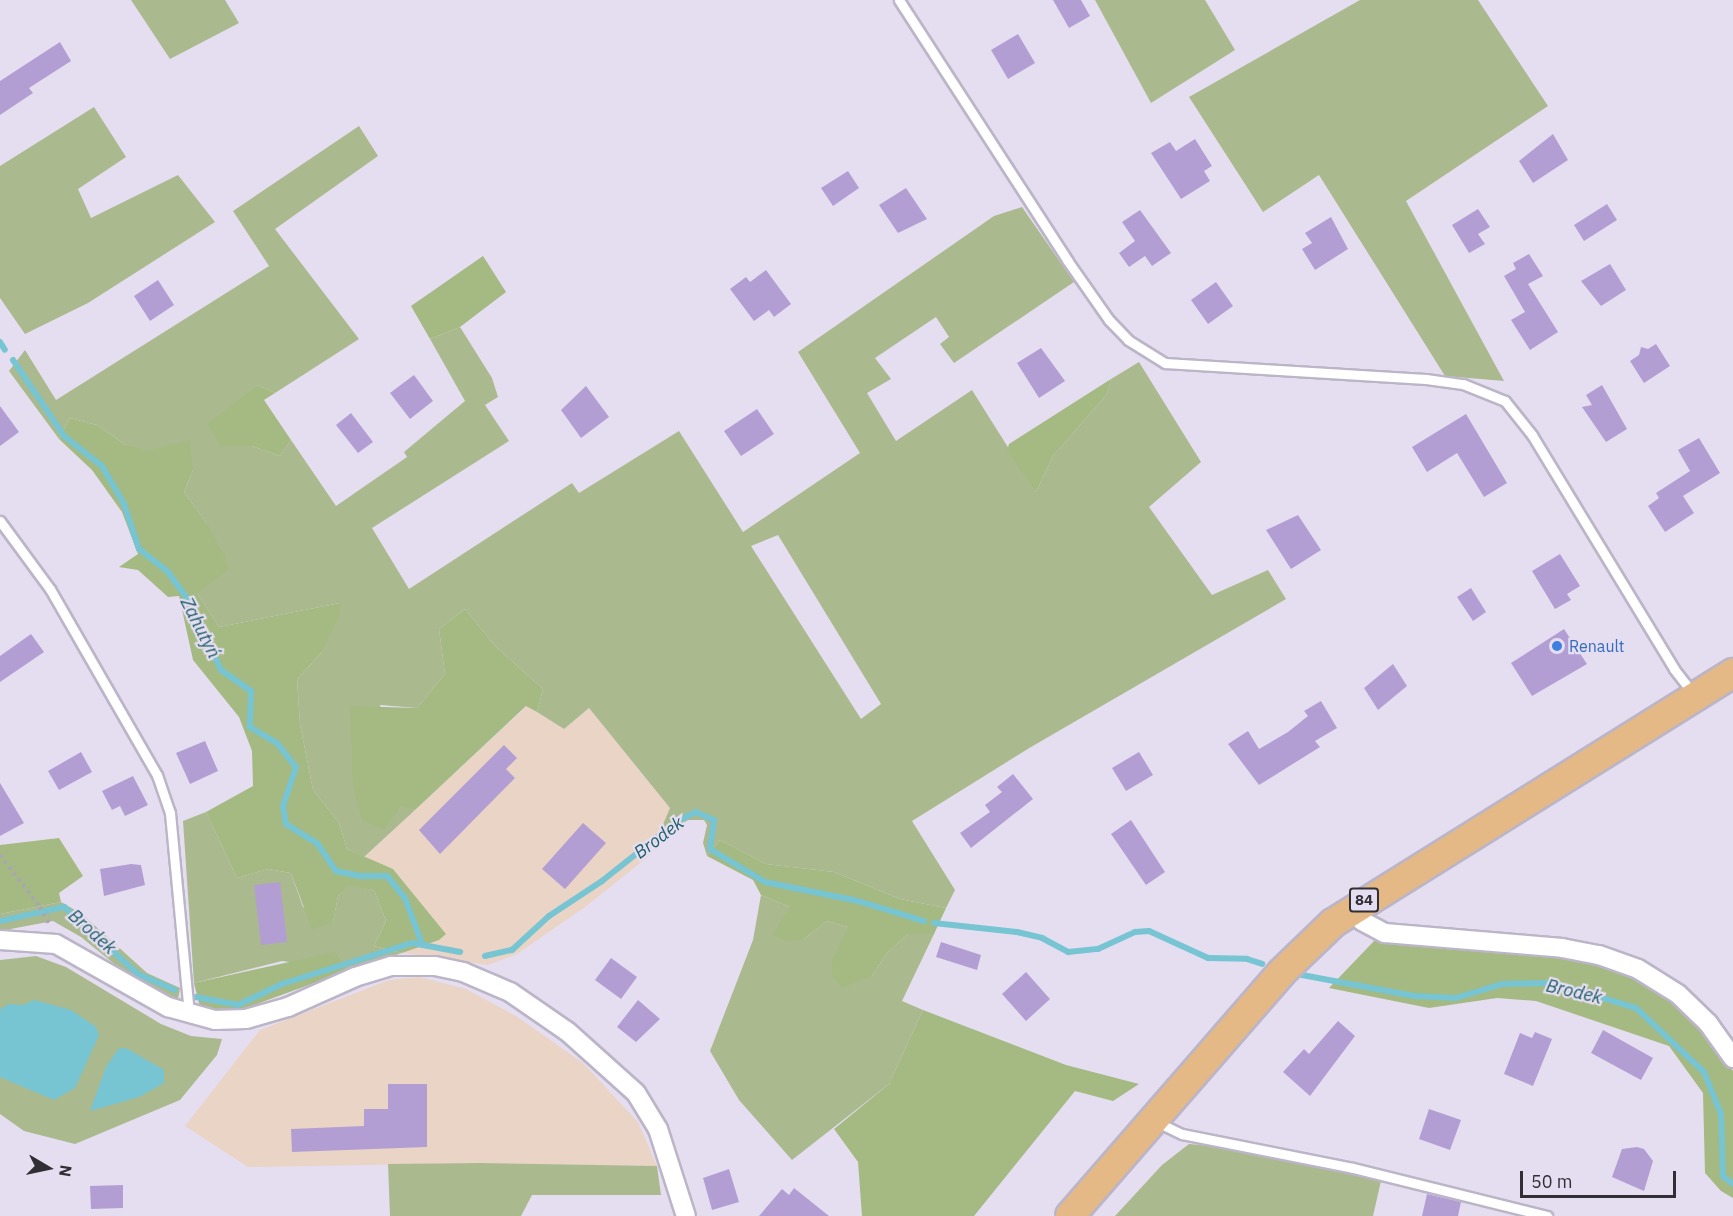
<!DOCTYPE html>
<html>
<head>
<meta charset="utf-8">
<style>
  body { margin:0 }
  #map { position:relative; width:1733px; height:1216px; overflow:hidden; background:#e5def1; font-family:"IBM Plex Sans",sans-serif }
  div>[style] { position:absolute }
  .industrial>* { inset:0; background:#e9d4c6 }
  .green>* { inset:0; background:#aaba8e }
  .forest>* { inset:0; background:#a5b982 }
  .water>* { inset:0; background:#77c4d3 }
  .stream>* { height:6px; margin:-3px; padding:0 3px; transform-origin:3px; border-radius:3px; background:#77c4d3 }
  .building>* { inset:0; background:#b39ed3 }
  .path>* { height:4px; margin-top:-2px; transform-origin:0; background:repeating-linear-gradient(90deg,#aaa5b4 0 3px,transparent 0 7.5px) }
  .roads { filter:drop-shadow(2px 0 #bbb5c7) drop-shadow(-2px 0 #bbb5c7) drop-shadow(0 2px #bbb5c7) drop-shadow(0 -2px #bbb5c7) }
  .service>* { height:9px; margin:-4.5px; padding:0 4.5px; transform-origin:4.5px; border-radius:4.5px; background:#fff }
  .minor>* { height:18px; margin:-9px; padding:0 9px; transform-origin:9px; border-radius:9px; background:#fff }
  .primary>* { height:28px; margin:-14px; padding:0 14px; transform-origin:14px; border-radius:14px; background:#e4b985 }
  .dots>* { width:16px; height:16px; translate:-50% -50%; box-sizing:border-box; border:3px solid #e5def1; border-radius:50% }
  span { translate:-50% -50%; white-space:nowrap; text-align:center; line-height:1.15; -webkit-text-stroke:4.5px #e5def1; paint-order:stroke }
  .shield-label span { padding:2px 4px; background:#e5def1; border:2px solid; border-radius:4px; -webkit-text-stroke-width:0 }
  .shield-label { font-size:15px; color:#312e35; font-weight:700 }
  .shop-label { font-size:16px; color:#366cbe }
  .left { translate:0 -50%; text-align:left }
  .water-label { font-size:18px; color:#1d5d68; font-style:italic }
  .north { position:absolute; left:18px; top:1138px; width:60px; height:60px; -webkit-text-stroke:4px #e5def1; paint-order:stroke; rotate:99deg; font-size:16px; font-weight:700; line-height:24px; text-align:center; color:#312e35 }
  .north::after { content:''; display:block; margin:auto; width:21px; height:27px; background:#312e35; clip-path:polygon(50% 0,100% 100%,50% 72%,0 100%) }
  .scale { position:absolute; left:1520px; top:1171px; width:156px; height:27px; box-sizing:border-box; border:3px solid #312e35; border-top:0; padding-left:8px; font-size:18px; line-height:21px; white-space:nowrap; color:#312e35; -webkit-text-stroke:4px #e5def1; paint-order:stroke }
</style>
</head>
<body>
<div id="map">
  <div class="industrial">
    <div style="clip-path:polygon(527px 706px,564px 729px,589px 708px,670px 808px,649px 856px,585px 907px,517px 954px,488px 965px,402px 953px,446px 934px,393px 869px,364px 857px)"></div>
    <div style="clip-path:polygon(420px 977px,466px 989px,516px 1016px,583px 1063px,638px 1122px,657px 1166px,480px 1163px,248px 1167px,185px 1126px,260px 1030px,389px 980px)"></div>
  </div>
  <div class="green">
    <div style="clip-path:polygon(131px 0,225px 0,239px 23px,170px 59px)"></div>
    <div style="clip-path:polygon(1095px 0,1205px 0,1235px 50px,1151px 103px)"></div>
    <div style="clip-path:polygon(1360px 0,1478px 0,1548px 106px,1406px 201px,1504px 381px,1445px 376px,1319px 175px,1263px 212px,1189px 97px)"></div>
    <div style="clip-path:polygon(94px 107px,126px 157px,78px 189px,91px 218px,178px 175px,215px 222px,88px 303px,25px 334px,0 298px,0 166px)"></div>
    <div style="clip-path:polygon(evenodd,359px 126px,378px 156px,275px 229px,359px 339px,275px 393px,258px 385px,221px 446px,252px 446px,280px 456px,291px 440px,336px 506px,407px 457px,404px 452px,465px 401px,430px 339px,460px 327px,492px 378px,498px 397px,485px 405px,509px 441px,372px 528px,409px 589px,572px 483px,579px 493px,679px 431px,743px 532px,860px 453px,798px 352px,994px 216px,1022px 207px,1074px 282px,954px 363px,940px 344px,949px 337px,936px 317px,875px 358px,891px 379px,867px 393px,896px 441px,972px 390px,1036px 492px,1053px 456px,1107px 394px,1111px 379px,1139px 362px,1201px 462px,1149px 507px,1212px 595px,1268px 570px,1286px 599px,1031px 747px,912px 821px,955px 890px,946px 908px,900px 899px,834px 872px,766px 864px,720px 840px,707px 856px,703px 843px,707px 825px,704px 820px,688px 820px,655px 843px,670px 808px,589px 708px,564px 729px,537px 712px,543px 689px,495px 646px,465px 609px,439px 629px,445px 674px,417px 708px,380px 705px,402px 805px,415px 810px,364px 857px,347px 849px,339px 823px,313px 790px,300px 724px,297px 679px,321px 653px,340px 603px,219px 627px,197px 593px,206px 522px,184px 492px,193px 470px,124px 444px,97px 425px,70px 418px,59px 439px,9px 371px,25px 350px,56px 400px,269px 266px,233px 211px,359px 126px,778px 535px,881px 704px,861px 719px,751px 546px,778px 535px)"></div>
    <div style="clip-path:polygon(206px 812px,237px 878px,268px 869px,291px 873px,303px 907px,333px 922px,338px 896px,348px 885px,374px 890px,386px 921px,374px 946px,402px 953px,347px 971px,282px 961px,194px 983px,183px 821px)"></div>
    <div style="clip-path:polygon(761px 895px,790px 907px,804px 939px,827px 921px,848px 927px,872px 976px,887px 953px,908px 934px,934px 934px,902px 1001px,923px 1010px,889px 1084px,792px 1160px,739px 1100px,710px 1051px,753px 940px)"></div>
    <div style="clip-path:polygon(61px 902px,82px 914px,147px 973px,180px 988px,178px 999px,167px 998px,123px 971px,81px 937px,53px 921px,0 931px,0 914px)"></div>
    <div style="clip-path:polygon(36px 956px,66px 967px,161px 1024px,191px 1036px,222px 1039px,217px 1055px,180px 1100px,75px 1144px,24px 1131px,0 1114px,0 960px)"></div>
    <div style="clip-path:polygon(1189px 1144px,1222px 1147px,1381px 1181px,1373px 1216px,1115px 1216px,1162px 1165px)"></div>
    <div style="clip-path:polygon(480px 1163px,657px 1166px,661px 1195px,532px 1195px,521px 1216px,390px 1216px,388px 1164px)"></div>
  </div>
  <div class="forest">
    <div style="clip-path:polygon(483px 256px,506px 292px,460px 327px,430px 339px,411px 306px)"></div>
    <div style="clip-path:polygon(1111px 379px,1107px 394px,1053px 456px,1036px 492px,1007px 451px,1009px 444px)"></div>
    <div style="clip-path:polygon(258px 385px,275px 393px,264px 400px,291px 440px,280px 456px,252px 446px,221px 446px,207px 424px)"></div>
    <div style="clip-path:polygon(70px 418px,97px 425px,124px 444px,147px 451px,190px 440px,193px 470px,184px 492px,206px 522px,225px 557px,228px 570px,197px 593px,219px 627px,340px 603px,339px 617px,321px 653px,297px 679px,300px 724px,313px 790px,339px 823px,347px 849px,393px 869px,446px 934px,439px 940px,402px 953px,374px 946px,386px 921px,374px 890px,348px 886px,338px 896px,333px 923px,312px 929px,291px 873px,268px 869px,237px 878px,206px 812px,253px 786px,252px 751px,239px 717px,193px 660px,179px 596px,168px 597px,138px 570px,119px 567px,138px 554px,122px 512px,92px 470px,59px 439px)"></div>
    <div style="clip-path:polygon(465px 609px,495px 646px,543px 689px,537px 712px,526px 706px,415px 810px,401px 806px,384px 830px,362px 820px,353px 787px,350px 706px,417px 708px,445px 674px,439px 629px)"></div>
    <div style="clip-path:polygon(59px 838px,83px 876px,59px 893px,61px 902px,0 914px,0 845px)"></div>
    <div style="clip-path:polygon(720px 840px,766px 864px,834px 872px,900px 899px,946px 908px,934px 934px,908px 934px,887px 953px,872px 976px,842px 988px,833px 977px,832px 960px,848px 927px,827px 921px,804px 939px,786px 941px,772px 935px,790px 907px,761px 895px,753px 880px,707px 856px)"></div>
    <div style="clip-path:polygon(1374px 941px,1585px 957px,1625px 969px,1668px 995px,1702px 1025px,1733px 1071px,1733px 1198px,1721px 1191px,1705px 1173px,1703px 1093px,1669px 1046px,1536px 1001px,1497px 998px,1429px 1008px,1329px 988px)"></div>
    <div style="clip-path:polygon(335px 952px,347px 971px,235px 1012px,200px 1007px,194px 983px)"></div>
    <div style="clip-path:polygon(923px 1010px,1066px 1065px,1139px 1084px,1113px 1101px,1075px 1091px,974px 1216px,862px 1216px,858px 1162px,834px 1129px,889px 1084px)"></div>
  </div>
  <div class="water">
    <div style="clip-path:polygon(34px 1000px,71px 1010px,96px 1027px,99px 1035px,75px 1088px,54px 1100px,0 1077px,0 1010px,8px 1004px,23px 1005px)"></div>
    <div style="clip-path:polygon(126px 1048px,164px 1070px,164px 1083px,139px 1097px,90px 1111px,106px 1067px,118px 1049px)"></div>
  </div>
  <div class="stream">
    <div style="left:0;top:342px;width:9px;rotate:58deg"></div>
    <div style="left:13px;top:360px;width:92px;rotate:56.1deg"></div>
    <div style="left:64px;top:436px;width:48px;rotate:38.3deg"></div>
    <div style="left:102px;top:466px;width:44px;rotate:59.9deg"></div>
    <div style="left:124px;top:504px;width:47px;rotate:71.6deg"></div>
    <div style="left:139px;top:549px;width:37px;rotate:38deg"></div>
    <div style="left:168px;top:572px;width:37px;rotate:54deg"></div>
    <div style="left:190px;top:602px;width:75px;rotate:65.5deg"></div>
    <div style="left:221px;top:670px;width:37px;rotate:35deg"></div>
    <div style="left:251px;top:691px;width:36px;rotate:92deg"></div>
    <div style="left:250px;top:727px;width:31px;rotate:31deg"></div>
    <div style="left:277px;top:743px;width:31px;rotate:52deg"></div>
    <div style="left:296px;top:767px;width:41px;rotate:108.4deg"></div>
    <div style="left:283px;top:806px;width:18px;rotate:81deg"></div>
    <div style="left:286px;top:824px;width:36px;rotate:32deg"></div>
    <div style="left:317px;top:843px;width:34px;rotate:56deg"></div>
    <div style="left:336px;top:871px;width:25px;rotate:12deg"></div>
    <div style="left:360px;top:876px;width:27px"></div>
    <div style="left:387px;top:876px;width:28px;rotate:51deg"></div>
    <div style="left:405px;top:898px;width:49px;rotate:69.7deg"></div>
    <div style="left:0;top:921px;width:66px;rotate:-12.3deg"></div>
    <div style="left:64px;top:907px;width:100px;rotate:42.2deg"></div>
    <div style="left:138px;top:974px;width:40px;rotate:23.4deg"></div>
    <div style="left:934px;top:923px;width:83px;rotate:6.2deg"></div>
    <div style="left:1017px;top:932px;width:26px;rotate:13deg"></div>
    <div style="left:1042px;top:938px;width:30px;rotate:28deg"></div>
    <div style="left:1068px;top:952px;width:30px;rotate:-6deg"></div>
    <div style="left:1098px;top:949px;width:41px;rotate:-24.7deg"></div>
    <div style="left:1135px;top:932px;width:14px;rotate:-4deg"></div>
    <div style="left:1149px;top:931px;width:65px;rotate:24.6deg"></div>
    <div style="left:1208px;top:958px;width:39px;rotate:1deg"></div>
    <div style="left:1247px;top:959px;width:16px;rotate:18deg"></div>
    <div style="left:485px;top:956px;width:28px;rotate:-13deg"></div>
    <div style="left:512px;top:950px;width:50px;rotate:-42.6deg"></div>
    <div style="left:549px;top:916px;width:64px;rotate:-33.4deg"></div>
    <div style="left:602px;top:881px;width:98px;rotate:-38.4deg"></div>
    <div style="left:679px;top:820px;width:19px;rotate:-25deg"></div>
    <div style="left:696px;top:812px;width:20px;rotate:24deg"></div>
    <div style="left:714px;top:820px;width:29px;rotate:98deg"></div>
    <div style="left:710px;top:849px;width:64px;rotate:31deg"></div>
    <div style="left:765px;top:882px;width:95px;rotate:11.5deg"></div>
    <div style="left:858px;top:901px;width:69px;rotate:16.9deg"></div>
    <div style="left:1302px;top:975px;width:114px;rotate:10.6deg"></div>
    <div style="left:1414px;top:996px;width:42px;rotate:2.7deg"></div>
    <div style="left:1456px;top:998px;width:48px;rotate:-16.9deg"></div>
    <div style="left:1502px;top:984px;width:52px;rotate:-1.1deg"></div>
    <div style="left:1554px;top:983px;width:86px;rotate:17deg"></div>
    <div style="left:1636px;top:1008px;width:93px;rotate:43.3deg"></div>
    <div style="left:1704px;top:1072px;width:45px;rotate:68deg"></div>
    <div style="left:1721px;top:1114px;width:62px;rotate:88.2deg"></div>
    <div style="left:1723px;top:1176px;width:13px;rotate:39deg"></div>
    <div style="left:196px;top:997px;width:43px;rotate:10.8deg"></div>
    <div style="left:238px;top:1005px;width:49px;rotate:-25.5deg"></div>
    <div style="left:282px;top:984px;width:136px;rotate:-17.5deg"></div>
    <div style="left:412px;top:943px;width:49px;rotate:10.6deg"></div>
  </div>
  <div class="building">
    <div style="clip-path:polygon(1053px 0,1081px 0,1090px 16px,1069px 28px)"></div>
    <div style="clip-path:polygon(1018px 34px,1035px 63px,1008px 79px,991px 50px)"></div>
    <div style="clip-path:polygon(60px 42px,71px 61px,29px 88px,33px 93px,0 115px,0 81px)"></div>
    <div style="clip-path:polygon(1553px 134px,1568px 160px,1533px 183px,1519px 161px)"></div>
    <div style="clip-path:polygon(1195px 139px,1212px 166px,1204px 171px,1210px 181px,1181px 199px,1151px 153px,1170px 142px,1176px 151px)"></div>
    <div style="clip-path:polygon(848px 171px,859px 188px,833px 206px,821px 188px)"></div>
    <div style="clip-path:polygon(906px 188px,927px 219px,898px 233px,879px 205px)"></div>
    <div style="clip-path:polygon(1607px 204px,1617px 220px,1584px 241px,1574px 225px)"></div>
    <div style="clip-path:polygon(1478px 209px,1490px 227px,1478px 234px,1485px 244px,1469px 253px,1452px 225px)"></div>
    <div style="clip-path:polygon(1140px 210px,1171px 253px,1152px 266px,1145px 256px,1129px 267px,1119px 253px,1135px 241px,1122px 222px)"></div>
    <div style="clip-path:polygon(1331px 217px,1348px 249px,1315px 270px,1302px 249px,1312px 243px,1305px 233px)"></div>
    <div style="clip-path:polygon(1529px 254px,1543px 276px,1528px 284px,1558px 332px,1530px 350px,1511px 320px,1525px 312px,1504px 276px,1516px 269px,1513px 263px)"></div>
    <div style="clip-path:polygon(1610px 264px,1626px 290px,1601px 306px,1581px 281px)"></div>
    <div style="clip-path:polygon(766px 270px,791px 304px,774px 317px,769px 310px,754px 321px,730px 289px,746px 277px,750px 282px)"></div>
    <div style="clip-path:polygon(158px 280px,174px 305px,150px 321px,134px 296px)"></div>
    <div style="clip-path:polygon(1216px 282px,1233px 306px,1208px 324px,1191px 300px)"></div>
    <div style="clip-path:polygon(1656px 344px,1670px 366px,1644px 383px,1630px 361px,1639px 355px,1641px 347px,1648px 349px)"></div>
    <div style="clip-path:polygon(1041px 348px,1065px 381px,1039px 398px,1017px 363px)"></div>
    <div style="clip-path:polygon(414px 375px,433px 401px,410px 419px,390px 393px)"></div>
    <div style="clip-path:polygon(1602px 385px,1627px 429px,1606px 442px,1582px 407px,1592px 405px,1586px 395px)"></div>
    <div style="clip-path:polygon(586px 386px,609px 417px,581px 438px,561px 410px)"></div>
    <div style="clip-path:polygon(0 406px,19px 432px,0 446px)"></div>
    <div style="clip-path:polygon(757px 409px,774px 434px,741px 456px,724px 431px)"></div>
    <div style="clip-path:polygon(351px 413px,373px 442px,358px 453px,336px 425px)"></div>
    <div style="clip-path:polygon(1466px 414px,1507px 483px,1484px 497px,1457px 453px,1427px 472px,1412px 447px)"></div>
    <div style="clip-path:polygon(1699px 438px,1720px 473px,1683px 496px,1694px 513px,1665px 532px,1648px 506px,1659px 498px,1656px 493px,1690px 471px,1678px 450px)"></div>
    <div style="clip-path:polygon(1298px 515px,1321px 550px,1291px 569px,1266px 530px)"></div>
    <div style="clip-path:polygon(1560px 554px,1580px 586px,1567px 594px,1571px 600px,1555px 609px,1532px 571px)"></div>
    <div style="clip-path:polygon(1471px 588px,1486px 612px,1473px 621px,1457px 597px)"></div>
    <div style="clip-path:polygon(1564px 629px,1587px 664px,1532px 696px,1511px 663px)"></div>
    <div style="clip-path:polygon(31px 634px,44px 652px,0 682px,0 656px)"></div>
    <div style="clip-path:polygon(1393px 664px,1407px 686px,1378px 710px,1364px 688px)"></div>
    <div style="clip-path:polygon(1321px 701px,1337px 728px,1315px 741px,1320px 747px,1259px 785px,1228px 744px,1248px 731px,1259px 749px,1288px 732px,1308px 716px,1304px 711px)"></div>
    <div style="clip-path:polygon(205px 741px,218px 771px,190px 784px,176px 753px)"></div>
    <div style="clip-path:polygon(504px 745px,517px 758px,506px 769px,515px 778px,440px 854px,419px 830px)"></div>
    <div style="clip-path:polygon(81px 752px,92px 772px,59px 790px,48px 771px)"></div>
    <div style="clip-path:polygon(1139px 752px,1153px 775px,1126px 791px,1112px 768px)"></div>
    <div style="clip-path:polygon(1013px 774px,1033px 799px,971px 848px,960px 833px,990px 812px,985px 805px,1002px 792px,997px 787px)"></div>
    <div style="clip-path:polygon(133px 776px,148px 805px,125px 816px,120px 806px,112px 810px,102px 791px)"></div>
    <div style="clip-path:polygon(0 783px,24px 823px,0 836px)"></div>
    <div style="clip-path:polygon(1131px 820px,1165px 872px,1146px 885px,1111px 834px)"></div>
    <div style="clip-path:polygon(583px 823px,606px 843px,565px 889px,542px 869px)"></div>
    <div style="clip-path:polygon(131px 864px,141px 865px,145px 885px,104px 896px,100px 869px)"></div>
    <div style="clip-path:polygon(280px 882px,287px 942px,261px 945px,254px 885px)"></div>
    <div style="clip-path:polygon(941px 942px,981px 955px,977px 970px,936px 957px)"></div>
    <div style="clip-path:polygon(611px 958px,637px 977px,621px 999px,595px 980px)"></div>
    <div style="clip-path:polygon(1026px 972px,1050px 999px,1026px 1021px,1002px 994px)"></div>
    <div style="clip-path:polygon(638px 1000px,660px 1019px,636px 1042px,617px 1027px)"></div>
    <div style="clip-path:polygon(1338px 1021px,1355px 1036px,1310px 1096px,1283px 1072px,1304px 1049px,1309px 1054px)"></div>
    <div style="clip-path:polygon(1603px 1030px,1653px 1058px,1641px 1080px,1591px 1053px)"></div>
    <div style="clip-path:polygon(1535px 1032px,1552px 1039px,1533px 1086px,1504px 1074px,1520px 1033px,1532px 1038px)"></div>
    <div style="clip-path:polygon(388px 1084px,427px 1084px,427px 1147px,292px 1152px,291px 1129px,364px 1126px,364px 1109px,388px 1109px)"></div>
    <div style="clip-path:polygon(1429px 1109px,1461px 1120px,1450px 1150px,1419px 1139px)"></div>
    <div style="clip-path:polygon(1637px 1147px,1644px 1149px,1653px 1161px,1644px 1191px,1612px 1177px,1622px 1149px)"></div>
    <div style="clip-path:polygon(729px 1169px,739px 1202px,712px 1210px,703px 1178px)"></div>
    <div style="clip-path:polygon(123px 1185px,123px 1208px,91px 1209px,90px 1186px)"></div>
    <div style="clip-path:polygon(794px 1188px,829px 1216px,759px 1216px,782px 1189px,789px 1195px)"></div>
    <div style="clip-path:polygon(1427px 1194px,1461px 1202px,1458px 1216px,1422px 1216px)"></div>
  </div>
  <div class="path">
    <div style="left:0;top:855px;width:66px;rotate:52.4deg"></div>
    <div style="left:40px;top:907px;width:21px;rotate:62deg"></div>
  </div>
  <div class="roads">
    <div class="service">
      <div style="left:899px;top:0;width:310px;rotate:57.1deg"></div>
      <div style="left:1067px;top:260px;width:73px;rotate:55deg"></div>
      <div style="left:1109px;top:320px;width:28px;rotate:46deg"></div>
      <div style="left:1128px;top:340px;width:44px;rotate:31.9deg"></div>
      <div style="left:1165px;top:363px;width:261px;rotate:3.5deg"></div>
      <div style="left:1426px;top:379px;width:37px;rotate:8deg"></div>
      <div style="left:1463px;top:384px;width:45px;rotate:22deg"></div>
      <div style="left:1505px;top:401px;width:43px;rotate:51.5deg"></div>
      <div style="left:1532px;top:435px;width:274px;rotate:58.7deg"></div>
      <div style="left:1674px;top:669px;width:33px;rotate:52deg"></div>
      <div style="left:0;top:521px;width:84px;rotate:53.7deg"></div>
      <div style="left:50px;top:589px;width:215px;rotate:60.1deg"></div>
      <div style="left:157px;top:775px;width:40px;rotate:71.1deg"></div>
      <div style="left:170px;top:813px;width:202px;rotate:84.6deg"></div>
      <div style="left:1157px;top:1122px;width:28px;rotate:26deg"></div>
      <div style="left:1182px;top:1134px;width:174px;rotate:11.2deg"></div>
      <div style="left:1353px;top:1168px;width:200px;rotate:13.9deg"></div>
    </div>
    <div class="minor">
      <div style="left:1351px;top:909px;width:16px;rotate:47deg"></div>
      <div style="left:1362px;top:921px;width:26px;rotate:28deg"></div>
      <div style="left:1385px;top:933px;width:178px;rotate:4.8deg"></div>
      <div style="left:1562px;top:948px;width:38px;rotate:11deg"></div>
      <div style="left:1599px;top:955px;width:41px;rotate:19.7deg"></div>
      <div style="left:1638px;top:969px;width:47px;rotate:32deg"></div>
      <div style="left:1678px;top:994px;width:42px;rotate:44deg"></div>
      <div style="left:1708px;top:1023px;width:43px;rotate:54.5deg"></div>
      <div style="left:0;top:940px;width:56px;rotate:4.1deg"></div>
      <div style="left:56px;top:944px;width:129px;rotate:29.4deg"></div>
      <div style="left:168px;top:1007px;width:49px;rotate:15.5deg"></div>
      <div style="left:215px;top:1020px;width:31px;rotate:-2deg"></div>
      <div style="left:246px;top:1019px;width:44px;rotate:-15.9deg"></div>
      <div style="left:288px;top:1007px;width:73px;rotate:-24.1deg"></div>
      <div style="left:355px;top:977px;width:38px;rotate:-17deg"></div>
      <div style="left:391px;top:966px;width:44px"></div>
      <div style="left:435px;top:966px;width:29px;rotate:12deg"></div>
      <div style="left:463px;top:972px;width:51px;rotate:23.1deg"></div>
      <div style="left:510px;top:992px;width:70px;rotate:34.6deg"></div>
      <div style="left:568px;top:1032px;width:91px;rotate:41.9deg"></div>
      <div style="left:636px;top:1093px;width:42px;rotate:58.6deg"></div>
      <div style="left:658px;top:1129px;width:91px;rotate:72.2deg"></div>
    </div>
    <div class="primary">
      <div style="left:1070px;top:1216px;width:322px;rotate:-49deg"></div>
      <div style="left:1281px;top:973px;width:72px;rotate:-43.9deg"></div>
      <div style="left:1333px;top:923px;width:472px;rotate:-32deg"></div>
    </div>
  </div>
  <div class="dots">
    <div style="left:1557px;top:646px;background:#3f7fe0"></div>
  </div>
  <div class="shield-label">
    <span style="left:1364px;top:900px">84</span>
  </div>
  <div class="shop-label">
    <span class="left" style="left:1569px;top:646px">Renault</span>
  </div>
  <div class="water-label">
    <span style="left:200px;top:628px;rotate:63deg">Zahutyń</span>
    <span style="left:659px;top:838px;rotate:-37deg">Brodek</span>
    <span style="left:92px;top:932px;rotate:42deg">Brodek</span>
    <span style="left:1574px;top:992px;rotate:13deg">Brodek</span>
  </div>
  <div class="north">N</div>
  <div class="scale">50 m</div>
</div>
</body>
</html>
